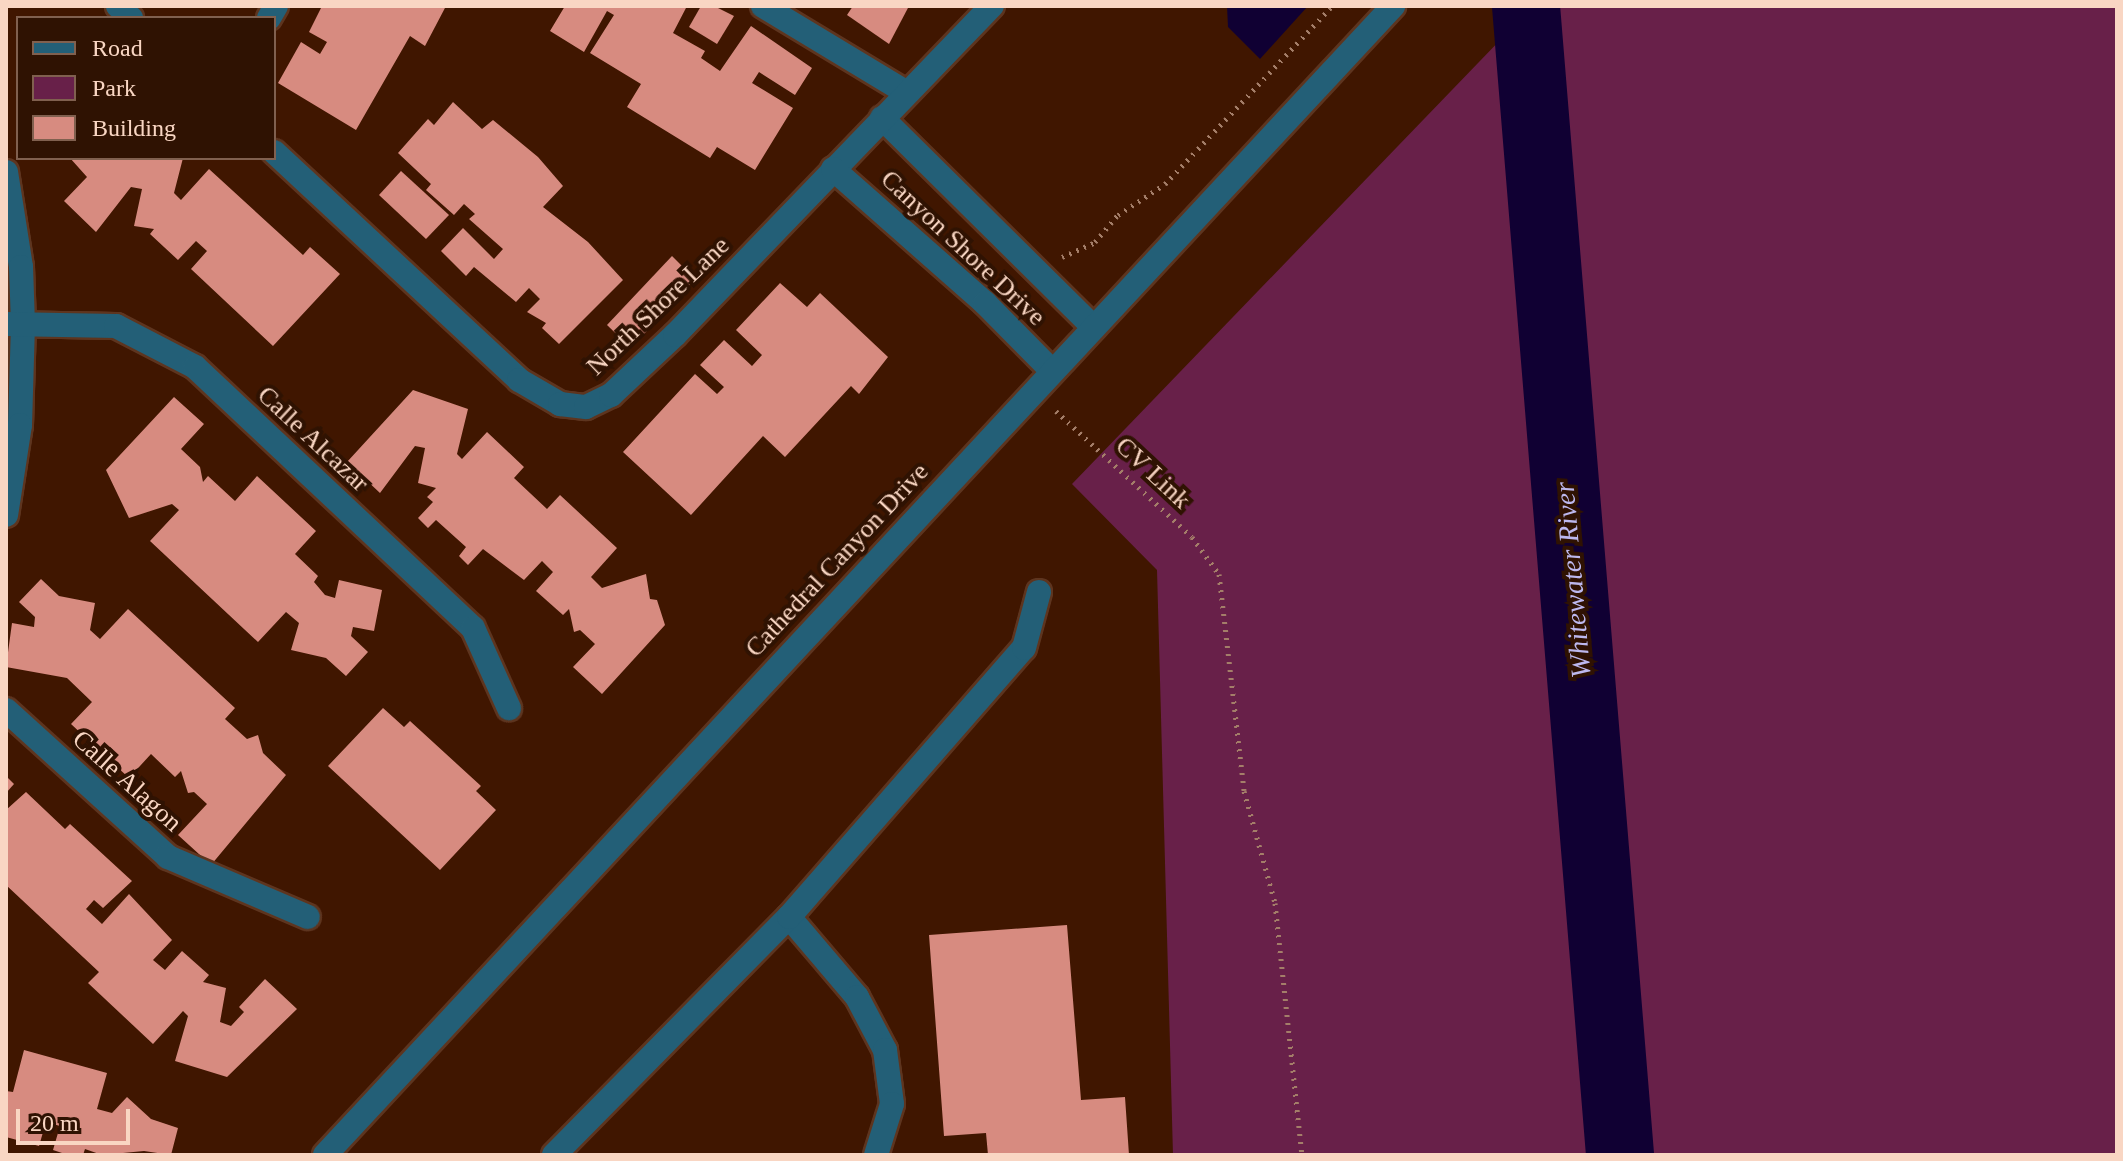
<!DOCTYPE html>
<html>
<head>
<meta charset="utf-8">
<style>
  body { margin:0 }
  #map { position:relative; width:2123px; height:1161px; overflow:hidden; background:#401600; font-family:"Times New Roman",serif }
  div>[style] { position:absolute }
  .green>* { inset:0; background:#682049 }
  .water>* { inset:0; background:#100033 }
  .river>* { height:68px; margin:-34px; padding:0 34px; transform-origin:34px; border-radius:34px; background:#100033 }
  .building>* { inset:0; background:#d78b80 }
  .path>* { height:5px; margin-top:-2.5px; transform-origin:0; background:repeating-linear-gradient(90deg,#a47e69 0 2px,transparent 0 8px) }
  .roads { filter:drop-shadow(2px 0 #5e351f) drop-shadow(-2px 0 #5e351f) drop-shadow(0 2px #5e351f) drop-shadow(0 -2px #5e351f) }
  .minor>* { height:24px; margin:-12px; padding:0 12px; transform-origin:12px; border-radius:12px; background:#235f77 }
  span { translate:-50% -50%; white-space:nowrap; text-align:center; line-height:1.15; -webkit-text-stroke:8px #2f1202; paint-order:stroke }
  .street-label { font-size:26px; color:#f9d6c3 }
  .water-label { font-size:28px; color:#bdb8ee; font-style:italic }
  .frame { position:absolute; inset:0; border:8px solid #f9d6c3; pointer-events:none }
  .legend { position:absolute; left:16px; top:16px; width:260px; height:144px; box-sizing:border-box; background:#2f1202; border:2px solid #80604f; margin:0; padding:10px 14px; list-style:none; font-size:24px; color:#f9d6c3 }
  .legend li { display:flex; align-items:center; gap:16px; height:40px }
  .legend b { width:40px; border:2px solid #80604f }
  .scale { position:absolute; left:16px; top:1109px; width:114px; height:36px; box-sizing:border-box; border:4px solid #f9d6c3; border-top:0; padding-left:10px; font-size:24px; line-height:28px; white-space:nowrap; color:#f9d6c3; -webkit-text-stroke:6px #2f1202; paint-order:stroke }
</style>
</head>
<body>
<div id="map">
  <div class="green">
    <div style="clip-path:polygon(1533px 6px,2117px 6px,2117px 1155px,1173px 1155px,1157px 570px,1072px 484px)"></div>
  </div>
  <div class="water">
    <div style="clip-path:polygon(1227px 6px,1308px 6px,1260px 59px,1228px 27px)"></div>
  </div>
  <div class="river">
    <div style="left:1526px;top:6px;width:1153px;rotate:85.32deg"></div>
  </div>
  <div class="building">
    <div style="clip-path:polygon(322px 6px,446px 6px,425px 46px,410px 36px,356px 130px,278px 83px,301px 42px,320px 54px,327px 42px,309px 32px)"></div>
    <div style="clip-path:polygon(565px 6px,687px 6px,673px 33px,705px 51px,701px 58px,720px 71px,751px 26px,812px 68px,795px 95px,759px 72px,752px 83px,793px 108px,755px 170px,717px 147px,710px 158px,627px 107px,641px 84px,590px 53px,614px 15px,607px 11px,584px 52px,550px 31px)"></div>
    <div style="clip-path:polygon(701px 6px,714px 6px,734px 16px,717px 44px,689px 27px)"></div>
    <div style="clip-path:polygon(853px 6px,909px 6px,889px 44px,847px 15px)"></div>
    <div style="clip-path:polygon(453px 102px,482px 129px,493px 120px,538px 157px,563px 186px,543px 207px,588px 242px,623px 280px,559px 344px,542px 328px,546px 323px,527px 312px,540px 299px,529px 288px,516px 302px,474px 267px,466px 276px,441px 251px,463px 228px,494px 259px,503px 249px,469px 219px,475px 214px,464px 204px,454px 215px,426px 190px,431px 184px,398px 153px,428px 119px,434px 125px)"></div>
    <div style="clip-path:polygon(183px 158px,174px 193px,181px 200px,209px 169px,303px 255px,310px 247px,340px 274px,273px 346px,191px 269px,207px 251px,196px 241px,178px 260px,150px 234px,154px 229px,134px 226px,142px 189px,131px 187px,96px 232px,64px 201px,87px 177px,70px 158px)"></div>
    <div style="clip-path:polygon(401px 171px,449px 215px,426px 239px,379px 195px)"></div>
    <div style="clip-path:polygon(672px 256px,695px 279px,631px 348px,607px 325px)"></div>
    <div style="clip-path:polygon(780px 283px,807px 307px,820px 293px,888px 357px,859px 394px,851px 386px,785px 457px,763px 436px,691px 515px,623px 452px,695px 374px,717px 394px,724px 387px,700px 365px,724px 340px,752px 366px,762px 355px,736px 330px)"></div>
    <div style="clip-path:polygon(413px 390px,468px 409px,457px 454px,462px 459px,487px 432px,524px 467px,514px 478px,547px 509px,560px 495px,617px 548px,591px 577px,602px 588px,646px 574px,650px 599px,657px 600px,665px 625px,602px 694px,573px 667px,595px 644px,580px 630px,574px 632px,569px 609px,563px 615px,536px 591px,553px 572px,542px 561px,524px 580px,483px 549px,468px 565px,459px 556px,466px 547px,436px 520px,428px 528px,418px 518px,433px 502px,427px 497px,436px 488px,418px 483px,425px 448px,415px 446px,380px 493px,347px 462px)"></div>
    <div style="clip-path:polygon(174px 397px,204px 424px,181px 449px,200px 467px,203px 482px,208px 476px,235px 501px,257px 476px,316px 531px,295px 554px,318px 576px,314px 582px,325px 595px,335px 598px,339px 580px,382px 590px,374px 631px,353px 627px,351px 636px,368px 652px,346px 676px,326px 658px,291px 650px,299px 623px,286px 612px,258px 642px,150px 541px,179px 510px,172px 504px,129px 518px,106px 470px)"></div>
    <div style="clip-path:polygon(41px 579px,59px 596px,95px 603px,90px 630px,100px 639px,128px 609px,235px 708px,225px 719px,247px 739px,258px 735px,263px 753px,286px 775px,211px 865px,178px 835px,207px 804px,194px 792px,188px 793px,181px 771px,175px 777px,151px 754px,129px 778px,71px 724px,92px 702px,67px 678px,6px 667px,12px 623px,34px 627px,35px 617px,19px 602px)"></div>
    <div style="clip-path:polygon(383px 708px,404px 727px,410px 721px,481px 786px,476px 791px,496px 810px,440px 870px,328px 766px)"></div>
    <div style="clip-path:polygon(6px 776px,14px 784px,6px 793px)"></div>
    <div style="clip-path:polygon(26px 792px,65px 829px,70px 824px,132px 881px,103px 908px,94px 900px,86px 909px,102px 924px,129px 894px,172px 940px,153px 960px,165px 970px,182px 951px,209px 975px,203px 982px,226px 988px,220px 1022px,231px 1026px,244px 1012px,239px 1007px,265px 979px,297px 1009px,227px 1077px,175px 1061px,188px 1016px,183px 1011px,153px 1044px,88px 983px,99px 972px,6px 885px,6px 810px)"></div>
    <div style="clip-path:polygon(1067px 925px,1081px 1100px,1125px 1097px,1129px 1155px,988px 1155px,986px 1133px,944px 1136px,929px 935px)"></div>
    <div style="clip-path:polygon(24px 1050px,107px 1073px,97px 1109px,112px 1113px,127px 1097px,151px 1119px,178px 1128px,171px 1155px,144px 1151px,102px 1155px,85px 1149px,83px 1155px,68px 1155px,53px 1150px,60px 1126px,46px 1122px,39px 1146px,6px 1137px,6px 1091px,13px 1092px)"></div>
  </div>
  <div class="path">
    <div style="left:1062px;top:257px;width:36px;rotate:-24deg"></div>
    <div style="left:1095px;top:242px;width:35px;rotate:-50deg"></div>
    <div style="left:1118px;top:215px;width:56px;rotate:-33.4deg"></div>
    <div style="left:1165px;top:184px;width:244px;rotate:-46.8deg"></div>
    <div style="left:1056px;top:411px;width:185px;rotate:42.8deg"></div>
    <div style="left:1192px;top:537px;width:46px;rotate:53.9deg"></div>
    <div style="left:1219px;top:574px;width:218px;rotate:83.4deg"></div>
    <div style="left:1244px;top:791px;width:116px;rotate:74.5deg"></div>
    <div style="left:1275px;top:903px;width:253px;rotate:83.9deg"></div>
  </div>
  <div class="roads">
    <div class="minor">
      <div style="left:118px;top:6px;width:18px;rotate:43deg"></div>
      <div style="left:763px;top:6px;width:168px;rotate:31.1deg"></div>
      <div style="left:269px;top:18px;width:14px;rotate:-60deg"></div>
      <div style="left:882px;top:118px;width:298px;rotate:44.7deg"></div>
      <div style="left:274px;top:152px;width:335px;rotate:42.9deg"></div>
      <div style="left:519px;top:380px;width:48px;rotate:30.3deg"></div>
      <div style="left:560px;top:404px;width:26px;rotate:7deg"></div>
      <div style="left:586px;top:407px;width:28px;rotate:-26deg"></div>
      <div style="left:611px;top:395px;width:88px;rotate:-43.2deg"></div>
      <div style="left:675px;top:335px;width:457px;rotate:-46.1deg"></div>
      <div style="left:833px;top:169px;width:203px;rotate:41.4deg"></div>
      <div style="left:985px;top:303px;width:95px;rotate:45.4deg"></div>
      <div style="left:6px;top:172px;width:96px;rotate:81deg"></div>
      <div style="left:21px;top:267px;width:57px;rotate:88deg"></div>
      <div style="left:23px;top:324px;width:101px;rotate:91.7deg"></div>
      <div style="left:20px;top:425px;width:91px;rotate:98.8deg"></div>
      <div style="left:6px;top:324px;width:110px;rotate:1deg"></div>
      <div style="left:116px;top:326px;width:89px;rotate:27.4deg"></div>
      <div style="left:195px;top:367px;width:381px;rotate:43.2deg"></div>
      <div style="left:473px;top:628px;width:88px;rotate:65.8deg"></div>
      <div style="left:6px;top:710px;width:219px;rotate:42.2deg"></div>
      <div style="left:168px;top:857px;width:152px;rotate:23.2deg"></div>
      <div style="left:789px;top:917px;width:105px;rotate:49.6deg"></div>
      <div style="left:857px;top:997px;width:60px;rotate:62.2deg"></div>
      <div style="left:885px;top:1050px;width:54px;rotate:82.6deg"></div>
      <div style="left:892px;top:1104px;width:53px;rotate:107.4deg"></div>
      <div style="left:325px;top:1155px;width:1569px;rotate:-47.09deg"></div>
      <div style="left:554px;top:1155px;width:334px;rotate:-45.4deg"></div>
      <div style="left:789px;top:917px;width:357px;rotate:-48.9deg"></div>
      <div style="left:1024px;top:648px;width:58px;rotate:-75deg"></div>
    </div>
  </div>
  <div class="street-label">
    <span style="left:963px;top:248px;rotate:43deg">Canyon Shore Drive</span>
    <span style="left:658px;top:306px;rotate:-44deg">North Shore Lane</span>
    <span style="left:313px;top:439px;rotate:43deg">Calle Alcazar</span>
    <span style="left:1153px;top:473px;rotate:43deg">CV Link</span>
    <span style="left:837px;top:560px;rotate:-47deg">Cathedral Canyon Drive</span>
    <span style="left:127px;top:781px;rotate:42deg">Calle Alagon</span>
  </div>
  <div class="water-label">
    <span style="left:1573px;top:580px;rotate:-95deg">Whitewater River</span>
  </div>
  <div class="frame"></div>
  <ul class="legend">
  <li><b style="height:10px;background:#235f77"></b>Road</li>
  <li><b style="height:22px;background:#682049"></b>Park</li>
  <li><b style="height:22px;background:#d78b80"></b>Building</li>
  </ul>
  <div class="scale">20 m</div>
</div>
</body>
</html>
